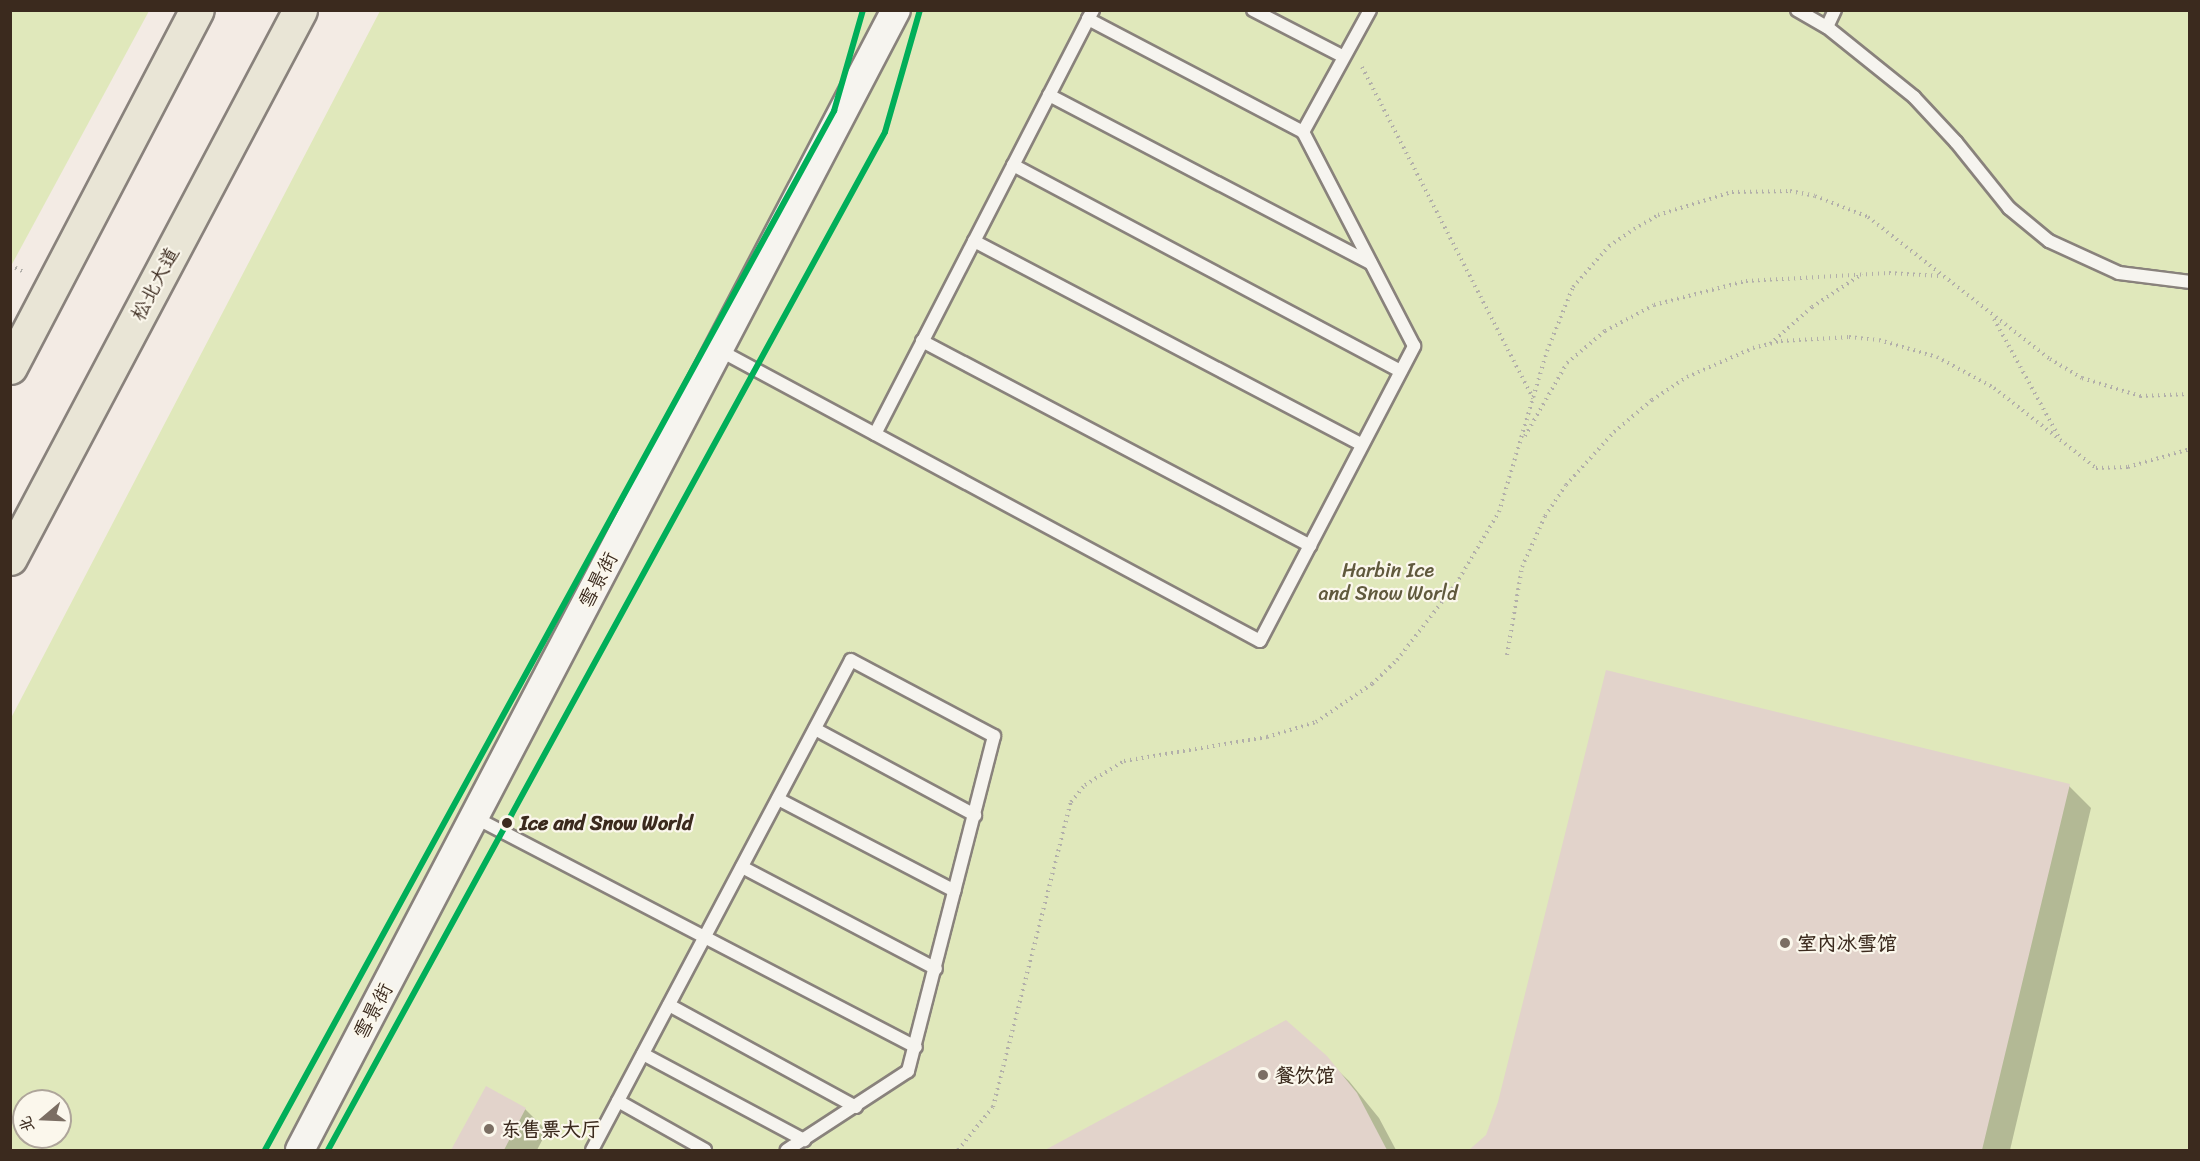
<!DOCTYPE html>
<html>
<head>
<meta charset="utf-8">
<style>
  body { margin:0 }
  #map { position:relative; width:2200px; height:1161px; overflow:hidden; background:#f3ebe4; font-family:Sriracha,"LXGW WenKai TC",sans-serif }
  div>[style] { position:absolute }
  .green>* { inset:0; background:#e0e8bb }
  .shadow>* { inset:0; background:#0003 }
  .building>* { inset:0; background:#e2d3cb }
  .path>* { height:4px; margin-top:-2px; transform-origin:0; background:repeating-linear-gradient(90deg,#b2afaa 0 1.5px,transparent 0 6px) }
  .roads { filter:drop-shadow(2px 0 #89827c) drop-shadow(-2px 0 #89827c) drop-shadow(0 2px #89827c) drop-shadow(0 -2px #89827c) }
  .service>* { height:12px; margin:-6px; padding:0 6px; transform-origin:6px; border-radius:6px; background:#f6f4ef }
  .tertiary>* { height:28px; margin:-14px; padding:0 14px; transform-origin:14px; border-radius:14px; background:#f6f4ef }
  .trunk>* { height:33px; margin:-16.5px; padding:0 16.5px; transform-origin:16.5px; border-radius:16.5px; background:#e9e5d6 }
  .metro-1>* { height:6px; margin:-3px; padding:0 3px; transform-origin:3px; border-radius:3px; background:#00ae59 }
  .dots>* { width:16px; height:16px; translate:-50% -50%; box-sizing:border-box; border:3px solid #fbf7ec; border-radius:50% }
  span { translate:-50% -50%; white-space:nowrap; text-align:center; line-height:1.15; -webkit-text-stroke:4.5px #fbf7ec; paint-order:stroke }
  .street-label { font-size:20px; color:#3b2a1e }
  .park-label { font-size:20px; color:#60593d }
  .stop-label { font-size:20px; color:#3b2a1e; font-weight:700 }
  .left { translate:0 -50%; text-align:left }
  .poi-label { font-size:20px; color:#3b2a1e; font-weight:700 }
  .frame { position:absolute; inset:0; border:12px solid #3b2a1e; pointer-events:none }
  .north { position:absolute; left:12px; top:1089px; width:60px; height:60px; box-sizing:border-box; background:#fbf7ec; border:2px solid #aea59a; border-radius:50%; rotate:251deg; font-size:16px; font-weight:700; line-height:24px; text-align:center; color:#3b2a1e }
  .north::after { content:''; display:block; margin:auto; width:21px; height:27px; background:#7b6e63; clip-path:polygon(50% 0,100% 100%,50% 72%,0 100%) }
</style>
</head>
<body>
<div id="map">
  <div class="green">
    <div style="clip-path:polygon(11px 10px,149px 11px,11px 266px,10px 11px)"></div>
    <div style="clip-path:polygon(evenodd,380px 11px,2189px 11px,2189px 1150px,11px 1150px,10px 720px,380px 11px,24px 1101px,60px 1101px,60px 1137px,24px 1137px,24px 1101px)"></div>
  </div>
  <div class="shadow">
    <div style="clip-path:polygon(2069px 786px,2091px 808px,2010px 1150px,1472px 1150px,1487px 1136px)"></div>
    <div style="clip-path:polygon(1286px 1021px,1349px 1081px,1379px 1118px,1396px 1150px,1048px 1150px)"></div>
    <div style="clip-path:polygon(486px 1088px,525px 1109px,547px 1131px,537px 1150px,453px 1150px)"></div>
  </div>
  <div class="building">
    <div style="clip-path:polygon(1606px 670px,2070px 784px,1982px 1150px,1469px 1150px,1486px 1135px,1498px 1102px)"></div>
    <div style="clip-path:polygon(1286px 1020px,1327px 1056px,1357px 1093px,1387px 1150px,1045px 1150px)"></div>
    <div style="clip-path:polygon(486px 1086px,526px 1108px,504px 1150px,451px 1150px)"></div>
  </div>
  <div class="path">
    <div style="left:1362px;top:67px;width:373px;rotate:62.7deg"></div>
    <div style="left:10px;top:265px;width:16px;rotate:27deg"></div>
    <div style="left:1994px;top:319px;width:137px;rotate:61.2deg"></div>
    <div style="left:1770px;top:344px;width:56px;rotate:-41.4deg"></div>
    <div style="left:1812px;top:307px;width:60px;rotate:-33.4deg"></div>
    <div style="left:1525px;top:436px;width:84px;rotate:-60.1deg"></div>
    <div style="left:1567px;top:363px;width:50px;rotate:-40.1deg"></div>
    <div style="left:1605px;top:331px;width:55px;rotate:-28deg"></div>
    <div style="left:1654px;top:305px;width:95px;rotate:-14.6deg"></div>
    <div style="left:1746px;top:281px;width:143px;rotate:-3.2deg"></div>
    <div style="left:1889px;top:273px;width:50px;rotate:3.4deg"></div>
    <div style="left:1507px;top:655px;width:89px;rotate:-80.3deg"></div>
    <div style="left:1522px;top:567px;width:56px;rotate:-65.7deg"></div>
    <div style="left:1545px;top:516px;width:37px;rotate:-56deg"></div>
    <div style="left:1566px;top:485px;width:72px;rotate:-47.8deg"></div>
    <div style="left:1614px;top:432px;width:50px;rotate:-40.1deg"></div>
    <div style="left:1652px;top:400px;width:42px;rotate:-33.3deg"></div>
    <div style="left:1687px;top:377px;width:72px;rotate:-23.7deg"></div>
    <div style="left:1753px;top:348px;width:29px;rotate:-14deg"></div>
    <div style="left:1781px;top:341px;width:68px;rotate:-3.4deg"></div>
    <div style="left:1849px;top:337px;width:30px;rotate:6deg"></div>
    <div style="left:1879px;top:340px;width:60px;rotate:16.3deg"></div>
    <div style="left:1937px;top:357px;width:65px;rotate:28.5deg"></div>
    <div style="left:1994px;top:388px;width:130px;rotate:38.1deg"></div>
    <div style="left:2096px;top:468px;width:32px;rotate:-2deg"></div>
    <div style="left:2128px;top:467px;width:65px;rotate:-16.2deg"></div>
    <div style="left:958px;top:1150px;width:55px;rotate:-50.9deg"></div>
    <div style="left:993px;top:1107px;width:315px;rotate:-75.7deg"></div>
    <div style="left:1071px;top:802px;width:22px;rotate:-51deg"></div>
    <div style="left:1085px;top:785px;width:46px;rotate:-31.6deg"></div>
    <div style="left:1124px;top:761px;width:145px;rotate:-9.5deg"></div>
    <div style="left:1267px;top:737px;width:51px;rotate:-17deg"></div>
    <div style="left:1316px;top:722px;width:68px;rotate:-34.2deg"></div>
    <div style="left:1372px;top:684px;width:35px;rotate:-44deg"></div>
    <div style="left:1397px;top:660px;width:96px;rotate:-52.2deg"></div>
    <div style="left:1456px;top:584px;width:84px;rotate:-59.2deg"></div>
    <div style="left:1499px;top:512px;width:168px;rotate:-73.4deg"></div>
    <div style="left:1547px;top:351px;width:69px;rotate:-67.9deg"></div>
    <div style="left:1573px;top:287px;width:55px;rotate:-48.7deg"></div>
    <div style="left:1609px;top:246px;width:30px;rotate:-34deg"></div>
    <div style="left:1634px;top:229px;width:28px;rotate:-30deg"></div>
    <div style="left:1658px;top:215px;width:77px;rotate:-17.3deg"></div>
    <div style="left:1732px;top:192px;width:58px;rotate:-1deg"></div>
    <div style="left:1790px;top:191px;width:25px;rotate:11deg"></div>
    <div style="left:1815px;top:196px;width:57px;rotate:21.6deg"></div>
    <div style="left:1868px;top:217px;width:231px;rotate:38deg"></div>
    <div style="left:2050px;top:359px;width:37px;rotate:31deg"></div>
    <div style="left:2082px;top:378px;width:61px;rotate:17.2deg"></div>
    <div style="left:2140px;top:396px;width:50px;rotate:-2.3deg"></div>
  </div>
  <div class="roads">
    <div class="service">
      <div style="left:1093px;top:10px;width:10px;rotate:119deg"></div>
      <div style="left:1088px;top:19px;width:243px;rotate:27.7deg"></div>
      <div style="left:1303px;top:132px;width:139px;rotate:-61.2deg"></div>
      <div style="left:1253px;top:10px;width:102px;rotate:27.3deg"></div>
      <div style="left:1797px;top:10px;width:34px;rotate:30deg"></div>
      <div style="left:1827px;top:27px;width:112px;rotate:38.8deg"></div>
      <div style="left:1914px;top:97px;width:62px;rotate:47deg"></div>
      <div style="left:1956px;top:142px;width:85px;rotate:51.2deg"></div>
      <div style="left:2009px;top:208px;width:52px;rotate:39.5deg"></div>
      <div style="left:2049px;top:241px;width:77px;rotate:24.6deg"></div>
      <div style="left:2119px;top:273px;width:72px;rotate:7.2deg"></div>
      <div style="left:1827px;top:27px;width:19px;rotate:-65deg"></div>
      <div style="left:1049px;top:95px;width:363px;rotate:27.6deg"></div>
      <div style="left:1013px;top:165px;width:439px;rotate:28deg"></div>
      <div style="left:974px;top:241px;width:438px;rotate:27.7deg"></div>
      <div style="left:922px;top:341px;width:439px;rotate:27.8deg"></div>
      <div style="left:719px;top:350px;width:614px;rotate:28.28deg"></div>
      <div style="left:1260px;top:641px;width:333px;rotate:-62.4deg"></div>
      <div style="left:1414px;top:346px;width:241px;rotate:-117.4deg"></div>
      <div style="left:875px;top:434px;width:466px;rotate:-62.8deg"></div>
      <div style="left:815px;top:729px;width:182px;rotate:28.3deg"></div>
      <div style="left:778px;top:799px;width:199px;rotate:27.5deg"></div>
      <div style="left:474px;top:817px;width:498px;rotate:27.5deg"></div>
      <div style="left:742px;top:867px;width:219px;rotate:27.7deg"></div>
      <div style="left:669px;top:1005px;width:213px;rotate:28.6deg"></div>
      <div style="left:643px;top:1054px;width:183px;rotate:28.1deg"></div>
      <div style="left:618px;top:1101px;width:100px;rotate:29.4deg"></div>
      <div style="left:592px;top:1150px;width:554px;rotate:-62.14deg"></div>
      <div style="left:851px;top:660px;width:162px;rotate:28deg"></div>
      <div style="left:994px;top:736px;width:346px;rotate:104.4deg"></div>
      <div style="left:908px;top:1071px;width:145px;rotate:146.9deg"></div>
    </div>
    <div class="tertiary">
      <div style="left:300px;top:1150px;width:1286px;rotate:-62.4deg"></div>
    </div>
    <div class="trunk">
      <div style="left:10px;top:367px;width:403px;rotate:-62.4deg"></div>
      <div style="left:10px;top:558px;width:620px;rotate:-62.11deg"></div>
    </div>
  </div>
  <div class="metro-1">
    <div style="left:265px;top:1150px;width:1185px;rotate:-61.29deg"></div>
    <div style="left:834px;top:111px;width:105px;rotate:-74deg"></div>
    <div style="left:328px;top:1150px;width:1160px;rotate:-61.31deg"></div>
    <div style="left:885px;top:132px;width:127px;rotate:-74deg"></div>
  </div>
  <div class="dots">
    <div style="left:507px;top:823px;background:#3b2a1e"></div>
    <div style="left:1785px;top:943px;background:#7b6e63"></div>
    <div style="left:1263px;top:1075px;background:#7b6e63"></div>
    <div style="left:489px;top:1129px;background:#7b6e63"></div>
  </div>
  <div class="street-label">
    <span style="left:155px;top:284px;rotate:-62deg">松北大道</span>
    <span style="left:598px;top:580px;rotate:-62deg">雪景街</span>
    <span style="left:373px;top:1011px;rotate:-62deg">雪景街</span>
  </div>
  <div class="park-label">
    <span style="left:1388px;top:582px">Harbin Ice<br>and Snow World</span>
  </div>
  <div class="stop-label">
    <span class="left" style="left:520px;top:823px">Ice and Snow World</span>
  </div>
  <div class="poi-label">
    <span class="left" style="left:1797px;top:943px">室内冰雪馆</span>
    <span class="left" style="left:1275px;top:1075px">餐饮馆</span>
    <span class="left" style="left:501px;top:1129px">东售票大厅</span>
  </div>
  <div class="frame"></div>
  <div class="north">北</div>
</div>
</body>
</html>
